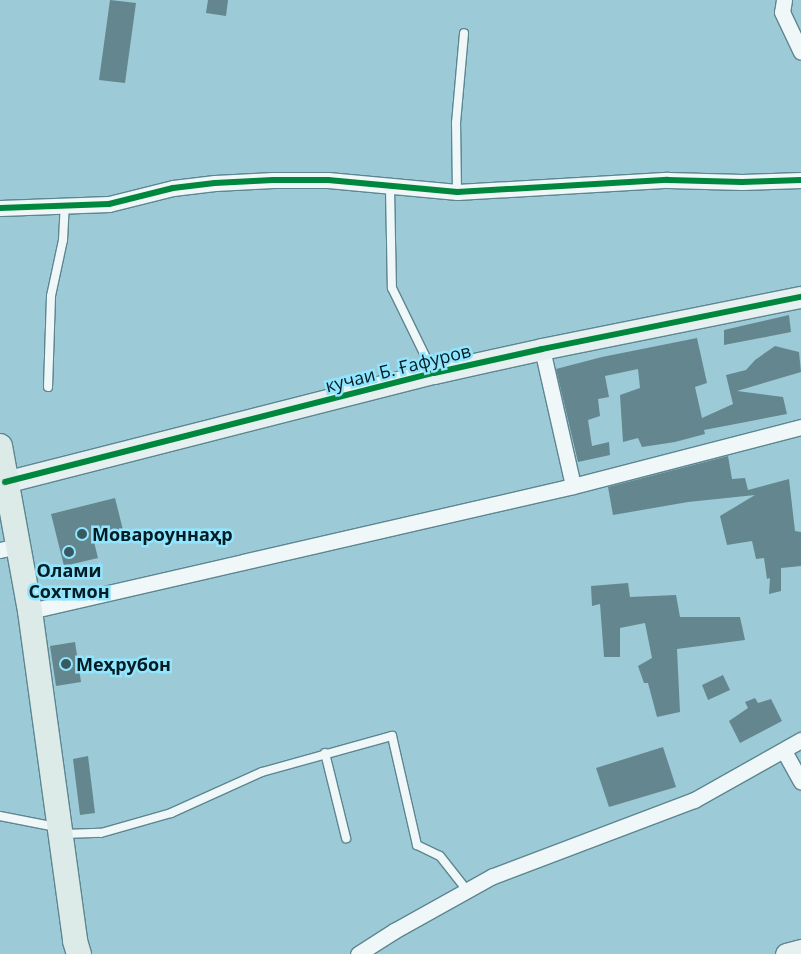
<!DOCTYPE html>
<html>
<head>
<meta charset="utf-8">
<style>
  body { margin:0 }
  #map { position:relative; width:801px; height:954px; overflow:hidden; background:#9ccad6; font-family:"Open Sans",sans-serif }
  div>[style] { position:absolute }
  .building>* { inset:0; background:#64868f }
  .roads { filter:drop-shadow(1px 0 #5d8690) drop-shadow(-1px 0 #5d8690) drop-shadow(0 1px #5d8690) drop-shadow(0 -1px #5d8690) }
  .lane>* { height:8px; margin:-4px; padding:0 4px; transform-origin:4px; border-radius:4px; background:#f0f7f9 }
  .street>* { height:15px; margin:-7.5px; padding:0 7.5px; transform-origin:7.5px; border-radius:7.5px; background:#f0f7f9 }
  .secondary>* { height:21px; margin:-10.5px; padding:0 10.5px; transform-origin:10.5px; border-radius:10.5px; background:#e6f0f0 }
  .primary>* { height:24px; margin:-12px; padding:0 12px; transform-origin:12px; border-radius:12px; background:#dceae8 }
  .cycleway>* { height:6px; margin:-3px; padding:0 3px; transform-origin:3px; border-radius:3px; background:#00873e }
  .dots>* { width:14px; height:14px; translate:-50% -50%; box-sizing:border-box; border:2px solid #91e5fd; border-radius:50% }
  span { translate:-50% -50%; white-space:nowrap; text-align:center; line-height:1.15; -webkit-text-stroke:5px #91e5fd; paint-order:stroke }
  .street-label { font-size:18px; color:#021c24 }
  .poi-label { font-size:18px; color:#021c24; font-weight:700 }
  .left { translate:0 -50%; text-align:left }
</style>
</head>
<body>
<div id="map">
  <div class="building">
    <div style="clip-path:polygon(110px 0,136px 3px,125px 83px,99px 80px)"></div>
    <div style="clip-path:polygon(208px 0,228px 0,226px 16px,206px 13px)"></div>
    <div style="clip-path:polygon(789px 315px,791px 332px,724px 345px,724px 330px)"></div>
    <div style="clip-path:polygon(697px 338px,707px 383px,695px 387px,702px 418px,733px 404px,726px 375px,746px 370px,755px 360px,775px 346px,799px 352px,801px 372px,737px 391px,783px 397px,787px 414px,704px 430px,705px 434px,675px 442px,642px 447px,638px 438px,623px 442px,620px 395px,640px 388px,638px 369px,605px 376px,609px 397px,598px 399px,600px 416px,588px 420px,592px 446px,609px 442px,610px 455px,578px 462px,556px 369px,602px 357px)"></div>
    <div style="clip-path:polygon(728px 456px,732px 479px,745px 478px,748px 490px,789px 479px,795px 531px,801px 532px,801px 566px,781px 568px,781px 591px,769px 594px,770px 578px,767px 579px,764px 558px,756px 559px,752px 541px,727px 545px,720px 516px,755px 495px,688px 502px,613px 515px,608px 487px)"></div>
    <div style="clip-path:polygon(115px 498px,123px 530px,93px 538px,98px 558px,64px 566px,51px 514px)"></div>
    <div style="clip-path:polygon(628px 583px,630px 597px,676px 595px,680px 617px,740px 617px,745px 640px,677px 649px,680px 712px,657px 717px,648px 683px,644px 683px,638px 666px,652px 658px,645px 623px,620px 628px,620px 657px,604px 657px,600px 604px,592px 606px,591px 586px)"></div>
    <div style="clip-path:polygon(75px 642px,81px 682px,56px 686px,50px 646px)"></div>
    <div style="clip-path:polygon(723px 675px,730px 690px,708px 700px,702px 685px)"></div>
    <div style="clip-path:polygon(755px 698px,758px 703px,771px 699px,782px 721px,740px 743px,729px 721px,748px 708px,745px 702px)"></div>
    <div style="clip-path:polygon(663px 747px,676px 787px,609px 807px,596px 768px)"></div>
    <div style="clip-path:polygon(88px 756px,95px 813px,80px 815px,73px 759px)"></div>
  </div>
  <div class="roads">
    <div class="lane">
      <div style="left:390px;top:188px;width:100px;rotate:88.9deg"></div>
      <div style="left:392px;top:288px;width:93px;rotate:64deg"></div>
      <div style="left:457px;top:192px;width:69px;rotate:-90.8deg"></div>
      <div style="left:456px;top:123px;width:90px;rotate:-84.9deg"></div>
      <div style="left:48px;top:387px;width:91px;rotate:-88.1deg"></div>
      <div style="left:51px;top:296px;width:57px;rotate:-77.9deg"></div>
      <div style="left:63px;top:240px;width:33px;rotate:-87deg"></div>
      <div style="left:325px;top:753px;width:88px;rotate:76.1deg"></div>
      <div style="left:0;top:816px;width:57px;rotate:11.1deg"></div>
      <div style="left:63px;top:834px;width:38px;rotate:-2deg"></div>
      <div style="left:101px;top:833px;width:73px;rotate:-15.9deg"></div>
      <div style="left:171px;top:813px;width:100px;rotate:-24.3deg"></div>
      <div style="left:262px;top:772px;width:135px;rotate:-15.5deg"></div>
      <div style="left:392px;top:736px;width:112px;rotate:77.1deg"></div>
      <div style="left:417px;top:845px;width:25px;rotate:26deg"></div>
      <div style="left:440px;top:856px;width:42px;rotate:51.8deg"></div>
    </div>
    <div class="street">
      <div style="left:784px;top:0;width:12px;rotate:99deg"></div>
      <div style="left:782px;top:12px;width:44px;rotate:64.6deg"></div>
      <div style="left:0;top:208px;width:109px;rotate:-2.1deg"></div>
      <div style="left:109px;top:204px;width:66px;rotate:-14deg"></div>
      <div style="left:173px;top:188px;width:42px;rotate:-6.8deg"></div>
      <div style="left:215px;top:183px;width:58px;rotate:-3deg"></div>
      <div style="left:273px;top:180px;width:55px"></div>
      <div style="left:328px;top:180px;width:130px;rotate:5.3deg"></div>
      <div style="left:457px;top:192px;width:211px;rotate:-3.3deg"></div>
      <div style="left:668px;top:180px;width:74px;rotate:1.5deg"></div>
      <div style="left:742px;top:182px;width:59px;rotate:-1.9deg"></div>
      <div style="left:542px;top:349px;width:140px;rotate:77.2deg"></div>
      <div style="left:0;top:550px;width:17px;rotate:-13deg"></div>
      <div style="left:30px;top:611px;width:557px;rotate:-12.96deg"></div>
      <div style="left:573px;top:486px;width:236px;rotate:-14.5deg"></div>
      <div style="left:784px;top:751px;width:35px;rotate:61deg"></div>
      <div style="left:358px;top:954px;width:43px;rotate:-32.6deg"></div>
      <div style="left:394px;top:931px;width:113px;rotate:-29.1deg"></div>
      <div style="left:493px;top:876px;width:215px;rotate:-20.7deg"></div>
      <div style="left:694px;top:800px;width:123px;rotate:-29.3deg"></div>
    </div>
    <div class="secondary">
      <div style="left:5px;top:482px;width:443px;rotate:-14.3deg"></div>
      <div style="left:434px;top:373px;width:111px;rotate:-12.5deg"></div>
      <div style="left:542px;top:349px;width:264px;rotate:-11.4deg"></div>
      <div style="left:786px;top:954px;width:16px;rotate:-15deg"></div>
    </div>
    <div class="primary">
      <div style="left:0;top:446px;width:168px;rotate:79.7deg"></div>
      <div style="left:30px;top:611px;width:333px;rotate:82.2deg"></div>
      <div style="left:75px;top:941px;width:14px;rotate:73deg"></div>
    </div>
  </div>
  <div class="cycleway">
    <div style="left:0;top:208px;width:109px;rotate:-2.1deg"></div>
    <div style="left:109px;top:204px;width:66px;rotate:-14deg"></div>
    <div style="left:173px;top:188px;width:42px;rotate:-6.8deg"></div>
    <div style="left:215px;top:183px;width:58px;rotate:-3deg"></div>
    <div style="left:273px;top:180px;width:55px"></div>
    <div style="left:328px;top:180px;width:130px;rotate:5.3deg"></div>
    <div style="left:457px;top:192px;width:211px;rotate:-3.3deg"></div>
    <div style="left:668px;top:180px;width:74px;rotate:1.5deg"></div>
    <div style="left:742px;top:182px;width:59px;rotate:-1.9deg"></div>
    <div style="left:5px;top:482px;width:443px;rotate:-14.3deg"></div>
    <div style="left:434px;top:373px;width:111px;rotate:-12.5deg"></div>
    <div style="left:542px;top:349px;width:264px;rotate:-11.4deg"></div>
  </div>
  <div class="dots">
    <div style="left:82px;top:534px;background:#385962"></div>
    <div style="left:69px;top:552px;background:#385962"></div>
    <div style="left:66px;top:664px;background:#385962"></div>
  </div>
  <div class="street-label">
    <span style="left:398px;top:368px;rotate:-14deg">кучаи Б. Ғафуров</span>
  </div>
  <div class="poi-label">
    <span class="left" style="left:92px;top:534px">Мовароуннаҳр</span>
    <span style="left:69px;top:581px">Олами<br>Сохтмон</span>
    <span class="left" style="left:76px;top:664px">Меҳрубон</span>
  </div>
</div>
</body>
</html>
